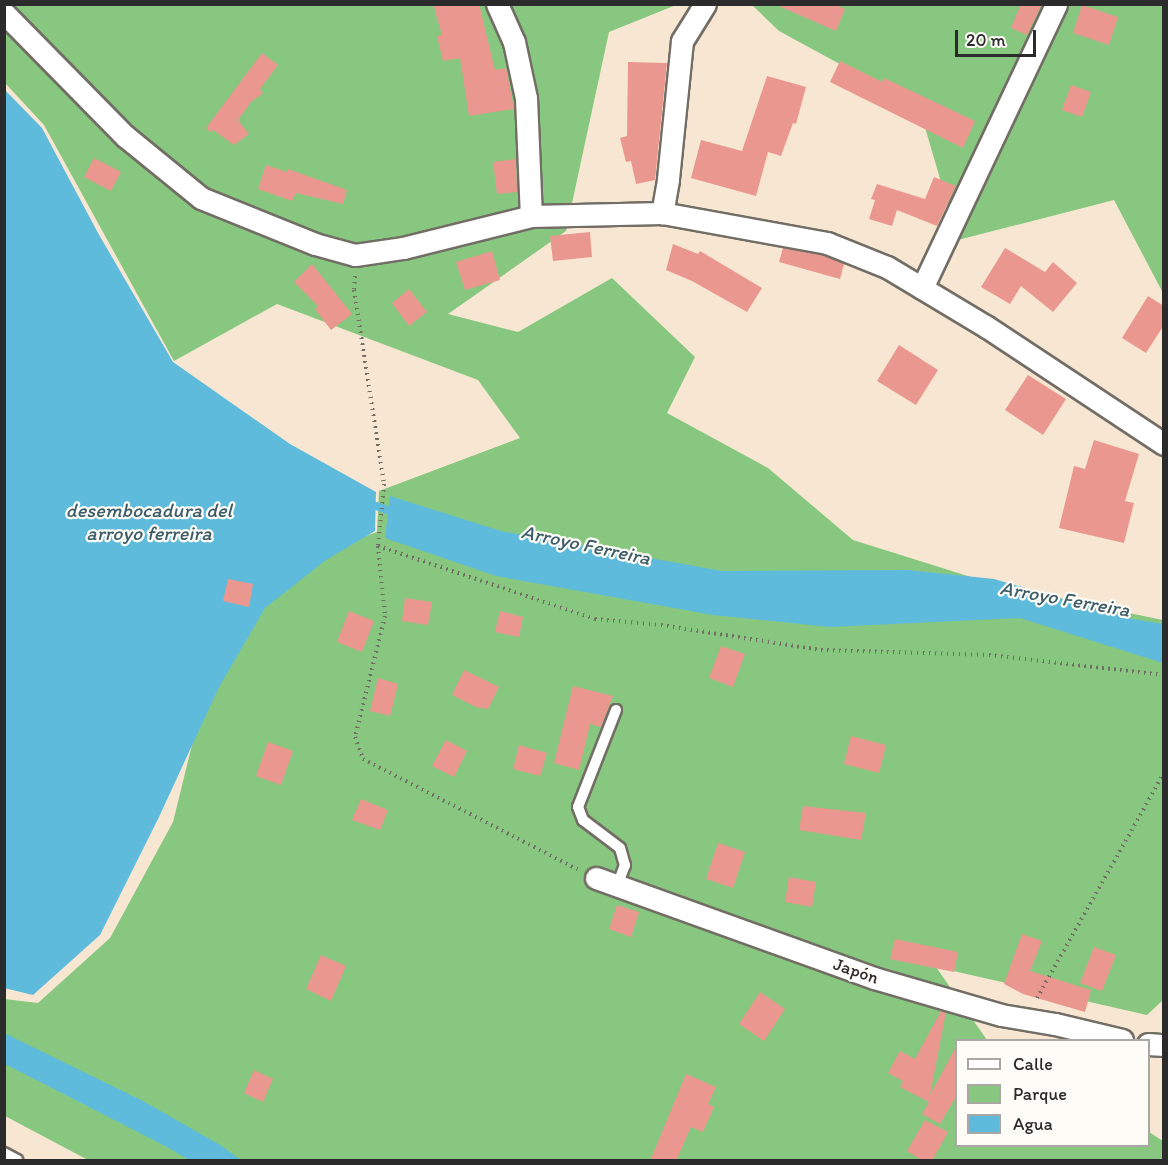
<!DOCTYPE html>
<html>
<head>
<meta charset="utf-8">
<style>
  body { margin:0 }
  #map { position:relative; width:1168px; height:1165px; overflow:hidden; background:#f7e7d2; font-family:Itim,sans-serif }
  div>[style] { position:absolute }
  .green>* { inset:0; background:#88c77f }
  .water>* { inset:0; background:#5ebbdc }
  .stream>* { height:8px; margin:-4px; padding:0 4px; transform-origin:4px; border-radius:4px; background:#5ebbdc }
  .building>* { inset:0; background:#ea988f }
  .path>* { height:4px; margin-top:-2px; transform-origin:0; background:repeating-linear-gradient(90deg,#726d65 0 1.5px,transparent 0 6px) }
  .roads { filter:drop-shadow(2px 0 #726d65) drop-shadow(-2px 0 #726d65) drop-shadow(0 2px #726d65) drop-shadow(0 -2px #726d65) }
  .lane>* { height:10px; margin:-5px; padding:0 5px; transform-origin:5px; border-radius:5px; background:#fff }
  .street>* { height:21px; margin:-10.5px; padding:0 10.5px; transform-origin:10.5px; border-radius:10.5px; background:#fff }
  span { translate:-50% -50%; white-space:nowrap; text-align:center; line-height:1.15; -webkit-text-stroke:4.5px #fdfcf7; paint-order:stroke }
  .street-label { font-size:18px; color:#2b2b2b }
  .water-label { font-size:20px; color:#3d5d69; font-style:italic }
  .frame { position:absolute; inset:0; border:6px solid #2b2b2b; pointer-events:none }
  .legend { position:absolute; left:955px; top:1039px; width:195px; height:108px; box-sizing:border-box; background:#fdfcf7; border:2px solid #a9a8a5; margin:0; padding:8px 10px; list-style:none; font-size:18px; color:#2b2b2b }
  .legend li { display:flex; align-items:center; gap:12px; height:30px }
  .legend b { width:30px; border:2px solid #a9a8a5 }
  .scale { position:absolute; left:955px; top:30px; width:81px; height:27px; box-sizing:border-box; border:3px solid #2b2b2b; border-top:0; padding-left:8px; font-size:18px; line-height:21px; white-space:nowrap; color:#2b2b2b; -webkit-text-stroke:4px #fdfcf7; paint-order:stroke }
</style>
</head>
<body>
<div id="map">
  <div class="green">
    <div style="clip-path:polygon(5px 5px,676px 5px,609px 32px,566px 231px,448px 314px,518px 332px,612px 278px,695px 357px,667px 413px,768px 468px,853px 540px,1006px 588px,1163px 620px,1163px 1000px,1147px 1015px,936px 967px,987px 1040px,956px 1040px,956px 1146px,1148px 1146px,1149px 1132px,1163px 1141px,1163px 1160px,88px 1160px,5px 1116px,5px 999px,38px 1003px,110px 938px,173px 822px,207px 684px,246px 605px,320px 552px,377px 532px,379px 491px,520px 438px,478px 380px,277px 304px,174px 361px,44px 125px,5px 83px)"></div>
    <div style="clip-path:polygon(752px 5px,1163px 5px,1163px 293px,1114px 200px,958px 240px,919px 107px,779px 31px)"></div>
  </div>
  <div class="water">
    <div style="clip-path:polygon(4px 89px,42px 128px,98px 233px,173px 362px,290px 444px,376px 492px,375px 531px,326px 560px,265px 608px,219px 687px,159px 817px,100px 935px,33px 995px,4px 988px)"></div>
    <div style="clip-path:polygon(390px 496px,501px 531px,722px 571px,908px 570px,994px 579px,1133px 619px,1163px 624px,1163px 663px,1020px 618px,830px 627px,713px 615px,496px 576px,385px 538px)"></div>
    <div style="clip-path:polygon(4px 1033px,143px 1101px,220px 1145px,241px 1160px,189px 1160px,167px 1147px,5px 1064px)"></div>
  </div>
  <div class="stream">
    <div style="left:367px;top:507px;width:9px;rotate:-6deg"></div>
    <div style="left:376px;top:506px;width:23px;rotate:20deg"></div>
  </div>
  <div class="building">
    <div style="clip-path:polygon(433px 4px,479px 4px,495px 70px,506px 68px,514px 109px,469px 116px,460px 58px,443px 61px,437px 36px,442px 35px)"></div>
    <div style="clip-path:polygon(774px 4px,834px 4px,845px 9px,836px 31px)"></div>
    <div style="clip-path:polygon(1021px 4px,1042px 4px,1027px 35px,1011px 28px)"></div>
    <div style="clip-path:polygon(1082px 5px,1118px 17px,1109px 45px,1073px 33px)"></div>
    <div style="clip-path:polygon(262px 53px,278px 65px,260px 89px,263px 93px,251px 102px,238px 120px,249px 134px,234px 145px,213px 130px,210px 132px,206px 128px)"></div>
    <div style="clip-path:polygon(840px 61px,882px 82px,884px 78px,975px 121px,963px 148px,830px 82px)"></div>
    <div style="clip-path:polygon(628px 62px,667px 63px,655px 180px,636px 184px,631px 161px,626px 162px,620px 138px,627px 136px)"></div>
    <div style="clip-path:polygon(767px 76px,806px 87px,796px 124px,793px 123px,781px 156px,768px 152px,756px 196px,691px 178px,701px 140px,742px 151px)"></div>
    <div style="clip-path:polygon(1071px 85px,1091px 92px,1082px 117px,1062px 110px)"></div>
    <div style="clip-path:polygon(94px 158px,121px 172px,111px 191px,84px 177px)"></div>
    <div style="clip-path:polygon(516px 159px,517px 192px,497px 194px,493px 162px)"></div>
    <div style="clip-path:polygon(266px 165px,287px 172px,288px 169px,347px 190px,343px 204px,296px 193px,292px 201px,258px 189px)"></div>
    <div style="clip-path:polygon(934px 177px,956px 186px,937px 226px,897px 210px,892px 226px,869px 219px,875px 200px,871px 199px,877px 184px,925px 199px)"></div>
    <div style="clip-path:polygon(590px 232px,592px 257px,553px 261px,550px 236px)"></div>
    <div style="clip-path:polygon(673px 244px,698px 254px,700px 251px,762px 288px,747px 312px,692px 281px,666px 270px)"></div>
    <div style="clip-path:polygon(783px 248px,823px 255px,844px 264px,840px 279px,779px 262px)"></div>
    <div style="clip-path:polygon(1005px 248px,1045px 272px,1053px 262px,1077px 283px,1053px 312px,1021px 286px,1010px 304px,981px 287px)"></div>
    <div style="clip-path:polygon(492px 251px,500px 280px,465px 290px,456px 262px)"></div>
    <div style="clip-path:polygon(312px 264px,352px 314px,331px 330px,315px 309px,318px 306px,294px 282px)"></div>
    <div style="clip-path:polygon(409px 289px,427px 312px,409px 326px,392px 303px)"></div>
    <div style="clip-path:polygon(1148px 296px,1164px 306px,1164px 325px,1146px 353px,1122px 338px)"></div>
    <div style="clip-path:polygon(899px 345px,938px 370px,916px 405px,877px 381px)"></div>
    <div style="clip-path:polygon(1028px 375px,1066px 399px,1043px 435px,1005px 410px)"></div>
    <div style="clip-path:polygon(1094px 440px,1139px 454px,1125px 501px,1134px 503px,1124px 543px,1059px 528px,1074px 466px,1085px 469px)"></div>
    <div style="clip-path:polygon(228px 579px,253px 584px,249px 607px,223px 601px)"></div>
    <div style="clip-path:polygon(405px 598px,432px 602px,428px 625px,402px 621px)"></div>
    <div style="clip-path:polygon(349px 611px,374px 621px,362px 652px,337px 642px)"></div>
    <div style="clip-path:polygon(500px 611px,523px 617px,519px 637px,495px 632px)"></div>
    <div style="clip-path:polygon(721px 646px,745px 654px,733px 687px,709px 678px)"></div>
    <div style="clip-path:polygon(464px 670px,499px 687px,488px 709px,476px 707px,452px 695px)"></div>
    <div style="clip-path:polygon(378px 678px,398px 684px,390px 716px,370px 711px)"></div>
    <div style="clip-path:polygon(573px 686px,613px 696px,601px 727px,590px 724px,579px 770px,554px 763px)"></div>
    <div style="clip-path:polygon(851px 736px,886px 745px,879px 773px,844px 764px)"></div>
    <div style="clip-path:polygon(446px 740px,467px 751px,454px 777px,432px 766px)"></div>
    <div style="clip-path:polygon(268px 742px,293px 751px,281px 785px,256px 776px)"></div>
    <div style="clip-path:polygon(519px 745px,547px 753px,540px 776px,513px 769px)"></div>
    <div style="clip-path:polygon(361px 799px,388px 810px,380px 830px,352px 820px)"></div>
    <div style="clip-path:polygon(803px 806px,866px 813px,861px 840px,799px 830px)"></div>
    <div style="clip-path:polygon(718px 843px,745px 852px,733px 888px,706px 879px)"></div>
    <div style="clip-path:polygon(789px 877px,816px 882px,812px 907px,785px 902px)"></div>
    <div style="clip-path:polygon(617px 905px,639px 912px,631px 937px,609px 929px)"></div>
    <div style="clip-path:polygon(1022px 934px,1042px 941px,1030px 971px,1091px 990px,1085px 1012px,1023px 994px,1004px 984px)"></div>
    <div style="clip-path:polygon(895px 939px,958px 952px,954px 972px,890px 959px)"></div>
    <div style="clip-path:polygon(1094px 947px,1116px 955px,1102px 991px,1080px 983px)"></div>
    <div style="clip-path:polygon(321px 955px,346px 966px,331px 1001px,306px 989px)"></div>
    <div style="clip-path:polygon(760px 992px,785px 1009px,764px 1041px,739px 1024px)"></div>
    <div style="clip-path:polygon(941px 1011px,946px 1012px,930px 1095px,957px 1045px,957px 1095px,940px 1124px,922px 1114px,929px 1102px,900px 1087px,903px 1081px,888px 1073px,900px 1051px,915px 1059px)"></div>
    <div style="clip-path:polygon(254px 1070px,273px 1079px,263px 1102px,244px 1093px)"></div>
    <div style="clip-path:polygon(686px 1074px,716px 1087px,708px 1104px,714px 1107px,703px 1132px,691px 1127px,676px 1161px,650px 1161px)"></div>
    <div style="clip-path:polygon(925px 1120px,948px 1132px,932px 1161px,923px 1161px,907px 1151px)"></div>
  </div>
  <div class="path">
    <div style="left:355px;top:276px;width:14px;rotate:94deg"></div>
    <div style="left:354px;top:290px;width:196px;rotate:81.2deg"></div>
    <div style="left:384px;top:484px;width:62px;rotate:95.5deg"></div>
    <div style="left:378px;top:546px;width:70px;rotate:84.3deg"></div>
    <div style="left:385px;top:616px;width:125px;rotate:103.9deg"></div>
    <div style="left:355px;top:737px;width:23px;rotate:70deg"></div>
    <div style="left:363px;top:759px;width:241px;rotate:27.2deg"></div>
    <div style="left:378px;top:546px;width:229px;rotate:18.6deg"></div>
    <div style="left:595px;top:619px;width:66px;rotate:5.2deg"></div>
    <div style="left:661px;top:625px;width:162px;rotate:8.9deg"></div>
    <div style="left:821px;top:650px;width:168px;rotate:1.7deg"></div>
    <div style="left:989px;top:655px;width:176px;rotate:6.5deg"></div>
    <div style="left:1037px;top:998px;width:258px;rotate:-60.6deg"></div>
  </div>
  <div class="roads">
    <div class="lane">
      <div style="left:616px;top:710px;width:104px;rotate:111.4deg"></div>
      <div style="left:578px;top:807px;width:14px;rotate:69deg"></div>
      <div style="left:583px;top:820px;width:46px;rotate:37.1deg"></div>
      <div style="left:620px;top:848px;width:18px;rotate:74deg"></div>
      <div style="left:625px;top:865px;width:22px;rotate:111deg"></div>
      <div style="left:4px;top:1153px;width:15px;rotate:28deg"></div>
    </div>
    <div class="street">
      <div style="left:497px;top:4px;width:42px;rotate:65.9deg"></div>
      <div style="left:514px;top:42px;width:57px;rotate:77.9deg"></div>
      <div style="left:526px;top:98px;width:118px;rotate:87.6deg"></div>
      <div style="left:705px;top:4px;width:44px;rotate:121.9deg"></div>
      <div style="left:682px;top:41px;width:140px;rotate:95.8deg"></div>
      <div style="left:668px;top:180px;width:34px;rotate:100deg"></div>
      <div style="left:662px;top:213px;width:168px;rotate:10.3deg"></div>
      <div style="left:827px;top:243px;width:65px;rotate:21.8deg"></div>
      <div style="left:887px;top:267px;width:117px;rotate:31deg"></div>
      <div style="left:987px;top:327px;width:212px;rotate:33.5deg"></div>
      <div style="left:4px;top:13px;width:173px;rotate:45.5deg"></div>
      <div style="left:125px;top:136px;width:98px;rotate:39.2deg"></div>
      <div style="left:201px;top:198px;width:123px;rotate:22deg"></div>
      <div style="left:315px;top:244px;width:41px;rotate:15.4deg"></div>
      <div style="left:355px;top:255px;width:49px;rotate:-8.3deg"></div>
      <div style="left:403px;top:248px;width:132px;rotate:-14deg"></div>
      <div style="left:531px;top:216px;width:131px;rotate:-1.3deg"></div>
      <div style="left:922px;top:288px;width:314px;rotate:-64.7deg"></div>
      <div style="left:596px;top:878px;width:295px;rotate:19.8deg"></div>
      <div style="left:874px;top:978px;width:132px;rotate:16.2deg"></div>
      <div style="left:1001px;top:1015px;width:55px;rotate:9.5deg"></div>
      <div style="left:1055px;top:1024px;width:69px;rotate:13.4deg"></div>
      <div style="left:1148px;top:1044px;width:16px;rotate:4deg"></div>
    </div>
  </div>
  <div class="street-label">
    <span style="left:856px;top:971px;rotate:19deg">Japón</span>
  </div>
  <div class="water-label">
    <span style="left:149px;top:522px">desembocadura del<br>arroyo ferreira</span>
    <span style="left:586px;top:545px;rotate:12deg">Arroyo Ferreira</span>
    <span style="left:1065px;top:599px;rotate:10deg">Arroyo Ferreira</span>
  </div>
  <div class="frame"></div>
  <ul class="legend">
  <li><b style="height:8px;background:#fff"></b>Calle</li>
  <li><b style="height:16px;background:#88c77f"></b>Parque</li>
  <li><b style="height:16px;background:#5ebbdc"></b>Agua</li>
  </ul>
  <div class="scale">20 m</div>
</div>
</body>
</html>
